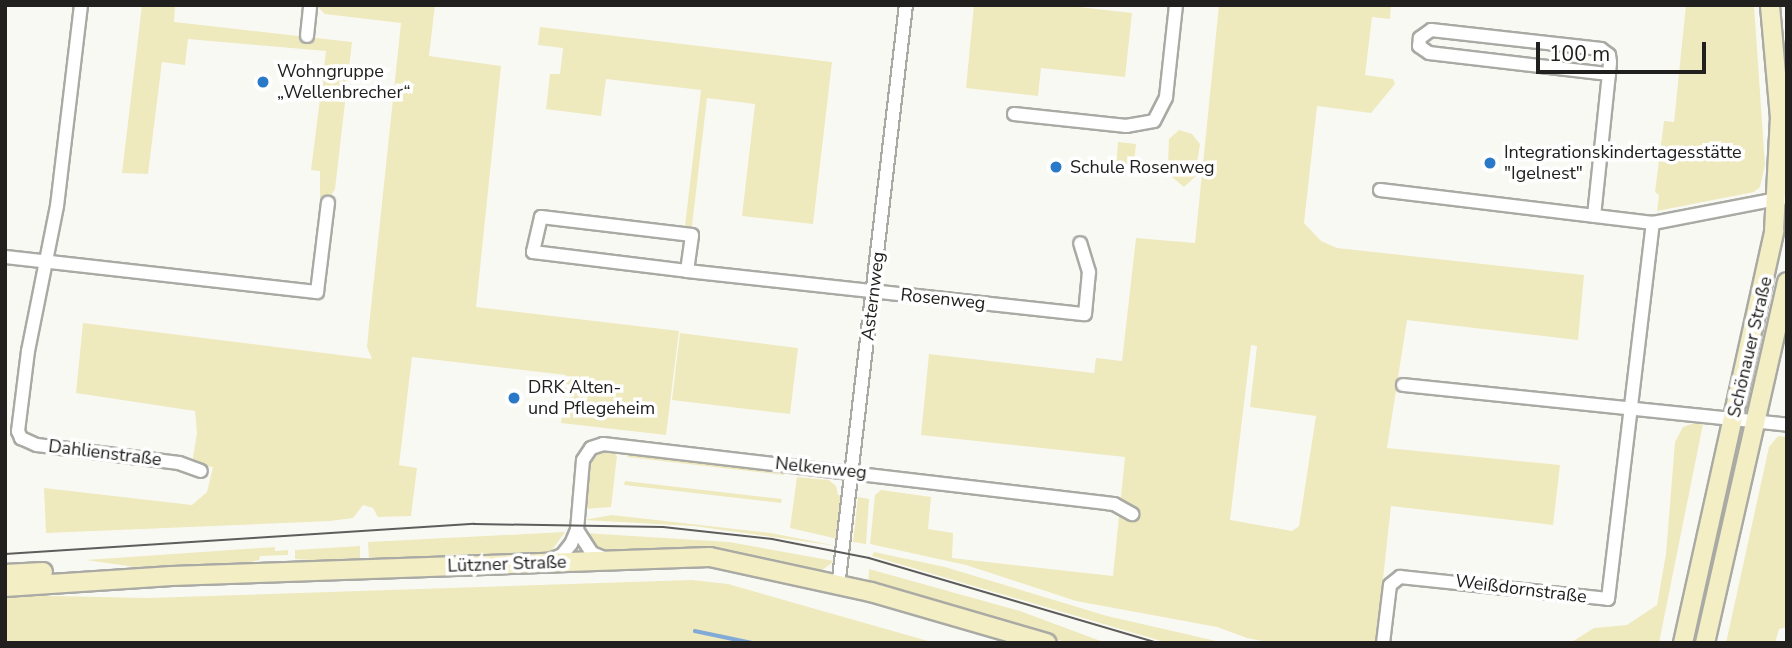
<!DOCTYPE html>
<html>
<head>
<meta charset="utf-8">
<style>
  body { margin:0 }
  #map { position:relative; width:1792px; height:648px; overflow:hidden; background:#f9f9f4; font-family:"Nunito Sans",sans-serif }
  div>[style] { position:absolute }
  .green>* { inset:0; background:#efe9be }
  .stream>* { height:3.5px; margin:-1.75px; padding:0 1.75px; transform-origin:1.75px; border-radius:1.75px; background:#82aad7 }
  .roads { filter:drop-shadow(2px 0 #aaaaa5) drop-shadow(-2px 0 #aaaaa5) drop-shadow(0 2px #aaaaa5) drop-shadow(0 -2px #aaaaa5) }
  .minor>* { height:12px; margin:-6px; padding:0 6px; transform-origin:6px; border-radius:6px; background:#fff }
  .secondary>* { height:18px; margin:-9px; padding:0 9px; transform-origin:9px; border-radius:9px; background:#f4eec4 }
  .tram>* { height:2px; margin:-1px; padding:0 1px; transform-origin:1px; border-radius:1px; background:#5e5d5b }
  .dots>* { width:19px; height:19px; translate:-50% -50%; box-sizing:border-box; border:4px solid #fff; border-radius:50% }
  span { translate:-50% -50%; white-space:nowrap; text-align:center; line-height:1.15; -webkit-text-stroke:7px #fff; paint-order:stroke }
  .poi-label { font-size:18px; color:#21201f }
  .left { translate:0 -50%; text-align:left }
  .street-label { font-size:18px; color:#21201f }
  .frame { position:absolute; inset:0; border:7px solid #21201f; pointer-events:none }
  .scale { position:absolute; left:1536px; top:42px; width:170px; height:32px; box-sizing:border-box; border:4px solid #21201f; border-top:0; padding-left:9px; font-size:21px; line-height:24px; white-space:nowrap; color:#21201f; -webkit-text-stroke:5px #fff; paint-order:stroke }
</style>
</head>
<body>
<div id="map">
  <div class="green">
    <div style="clip-path:polygon(142px 5px,175px 5px,174px 22px,352px 42px,335px 189px,329px 199px,320px 197px,320px 171px,311px 170px,326px 51px,188px 39px,185px 65px,162px 62px,148px 174px,122px 173px)"></div>
    <div style="clip-path:polygon(316px 5px,435px 5px,429px 56px,501px 66px,476px 307px,679px 331px,666px 435px,561px 423px,566px 375px,412px 357px,399px 465px,417px 468px,411px 516px,378px 517px,373px 508px,363px 505px,353px 518px,330px 521px,46px 533px,44px 488px,192px 505px,207px 492px,213px 467px,192px 464px,197px 433px,195px 411px,76px 393px,83px 323px,372px 359px,367px 347px,369px 326px,401px 23px,325px 14px)"></div>
    <div style="clip-path:polygon(974px 5px,1061px 5px,1132px 13px,1125px 77px,1041px 68px,1038px 96px,966px 88px)"></div>
    <div style="clip-path:polygon(evenodd,1219px 5px,1391px 5px,1390px 19px,1372px 17px,1365px 75px,1393px 79px,1395px 84px,1371px 113px,1317px 106px,1304px 223px,1321px 241px,1337px 248px,1584px 275px,1578px 340px,1407px 320px,1387px 448px,1560px 465px,1553px 525px,1391px 506px,1376px 643px,1273px 643px,1247px 638px,1217px 627px,1076px 601px,966px 565px,870px 544px,875px 495px,881px 490px,931px 497px,928px 529px,953px 533px,952px 558px,1113px 576px,1125px 457px,921px 435px,929px 354px,1094px 373px,1096px 358px,1122px 361px,1136px 238px,1195px 243px,1219px 5px,1251px 345px,1257px 346px,1250px 407px,1316px 416px,1299px 526px,1292px 531px,1230px 520px,1251px 345px)"></div>
    <div style="clip-path:polygon(1686px 5px,1754px 5px,1765px 165px,1760px 187px,1754px 192px,1657px 211px,1659px 195px,1655px 192px,1664px 121px,1674px 122px)"></div>
    <div style="clip-path:polygon(540px 27px,832px 62px,813px 224px,742px 216px,755px 104px,707px 98px,692px 226px,685px 226px,701px 90px,606px 79px,601px 116px,546px 109px,550px 74px,560px 74px,563px 48px,538px 45px)"></div>
    <div style="clip-path:polygon(1179px 130px,1192px 134px,1200px 144px,1195px 177px,1184px 187px,1172px 177px,1168px 164px,1169px 139px)"></div>
    <div style="clip-path:polygon(1118px 142px,1136px 144px,1133px 172px,1116px 170px)"></div>
    <div style="clip-path:polygon(680px 333px,798px 348px,790px 414px,672px 400px)"></div>
    <div style="clip-path:polygon(1697px 422px,1703px 424px,1659px 643px,1570px 643px,1594px 628px,1627px 625px,1657px 605px,1666px 554px,1675px 442px,1683px 427px)"></div>
    <div style="clip-path:polygon(1778px 436px,1787px 437px,1787px 627px,1779px 629px,1775px 643px,1726px 643px,1769px 447px)"></div>
    <div style="clip-path:polygon(1733px 447px,1743px 449px,1700px 643px,1694px 643px)"></div>
    <div style="clip-path:polygon(601px 451px,612px 451px,617px 456px,611px 507px,583px 509px,589px 465px)"></div>
    <div style="clip-path:polygon(629px 452px,782px 470px,784px 475px,627px 457px)"></div>
    <div style="clip-path:polygon(797px 477px,829px 480px,836px 486px,838px 495px,842px 496px,838px 539px,790px 528px)"></div>
    <div style="clip-path:polygon(625px 481px,782px 499px,781px 503px,624px 485px)"></div>
    <div style="clip-path:polygon(858px 497px,869px 499px,866px 544px,853px 542px)"></div>
    <div style="clip-path:polygon(612px 515px,771px 533px,837px 546px,694px 526px,583px 520px)"></div>
    <div style="clip-path:polygon(565px 532px,549px 554px,369px 560px,368px 542px)"></div>
    <div style="clip-path:polygon(584px 533px,729px 542px,834px 561px,821px 571px,720px 548px,601px 551px)"></div>
    <div style="clip-path:polygon(360px 546px,360px 563px,295px 559px,295px 550px)"></div>
    <div style="clip-path:polygon(275px 547px,275px 551px,288px 550px,288px 555px,260px 556px,259px 560px,235px 566px,149px 569px,86px 560px)"></div>
    <div style="clip-path:polygon(874px 552px,945px 567px,1107px 616px,1225px 643px,1168px 643px,872px 556px)"></div>
    <div style="clip-path:polygon(869px 569px,1020px 611px,1106px 643px,1069px 643px,868px 584px)"></div>
    <div style="clip-path:polygon(692px 580px,728px 584px,935px 643px,5px 643px,5px 595px,148px 598px)"></div>
  </div>
  <div class="stream">
    <div style="left:695px;top:631px;width:58px;rotate:11.9deg"></div>
  </div>
  <div class="roads">
    <div class="minor">
      <div style="left:81px;top:5px;width:202px;rotate:96.8deg"></div>
      <div style="left:57px;top:206px;width:148px;rotate:101.3deg"></div>
      <div style="left:28px;top:351px;width:81px;rotate:97.1deg"></div>
      <div style="left:18px;top:431px;width:8px;rotate:67deg"></div>
      <div style="left:21px;top:438px;width:17px;rotate:24deg"></div>
      <div style="left:37px;top:445px;width:143px;rotate:7.2deg"></div>
      <div style="left:179px;top:463px;width:23px;rotate:20deg"></div>
      <div style="left:307px;top:36px;width:31px;rotate:-84deg"></div>
      <div style="left:1014px;top:114px;width:113px;rotate:6.1deg"></div>
      <div style="left:1126px;top:126px;width:28px;rotate:-10deg"></div>
      <div style="left:1154px;top:121px;width:27px;rotate:-63deg"></div>
      <div style="left:1166px;top:97px;width:93px;rotate:-83.8deg"></div>
      <div style="left:1380px;top:190px;width:275px;rotate:6.9deg"></div>
      <div style="left:1653px;top:223px;width:136px;rotate:-11deg"></div>
      <div style="left:1594px;top:216px;width:143px;rotate:-84deg"></div>
      <div style="left:1609px;top:74px;width:12px;rotate:-85deg"></div>
      <div style="left:1610px;top:62px;width:7px;rotate:-98deg"></div>
      <div style="left:1609px;top:55px;width:10px;rotate:-143deg"></div>
      <div style="left:1601px;top:49px;width:171px;rotate:-173.6deg"></div>
      <div style="left:1431px;top:30px;width:14px;rotate:144deg"></div>
      <div style="left:1420px;top:38px;width:8px;rotate:97deg"></div>
      <div style="left:1419px;top:46px;width:12px;rotate:35deg"></div>
      <div style="left:1429px;top:53px;width:181px;rotate:6.7deg"></div>
      <div style="left:5px;top:257px;width:314px;rotate:6.4deg"></div>
      <div style="left:317px;top:292px;width:90px;rotate:-83deg"></div>
      <div style="left:687px;top:271px;width:36px;rotate:-82deg"></div>
      <div style="left:692px;top:235px;width:152px;rotate:-173.2deg"></div>
      <div style="left:541px;top:217px;width:36px;rotate:103deg"></div>
      <div style="left:533px;top:252px;width:155px;rotate:7deg"></div>
      <div style="left:687px;top:271px;width:400px;rotate:6.2deg"></div>
      <div style="left:1085px;top:314px;width:42px;rotate:-84.6deg"></div>
      <div style="left:1089px;top:272px;width:30px;rotate:-107deg"></div>
      <div style="left:1403px;top:385px;width:386px;rotate:5.9deg"></div>
      <div style="left:577px;top:530px;width:27px;rotate:57deg"></div>
      <div style="left:592px;top:553px;width:13px;rotate:23deg"></div>
      <div style="left:549px;top:560px;width:14px;rotate:-21deg"></div>
      <div style="left:562px;top:555px;width:14px;rotate:-51deg"></div>
      <div style="left:571px;top:544px;width:15px;rotate:-67deg"></div>
      <div style="left:577px;top:530px;width:70px;rotate:-85.1deg"></div>
      <div style="left:583px;top:460px;width:14px;rotate:-56deg"></div>
      <div style="left:591px;top:448px;width:13px;rotate:-18deg"></div>
      <div style="left:603px;top:444px;width:515px;rotate:6.7deg"></div>
      <div style="left:1114px;top:504px;width:21px;rotate:29deg"></div>
      <div style="left:838px;top:587px;width:586px;rotate:-83.34deg"></div>
      <div style="left:1383px;top:643px;width:58px;rotate:-83.1deg"></div>
      <div style="left:1390px;top:585px;width:13px;rotate:-39deg"></div>
      <div style="left:1400px;top:577px;width:209px;rotate:6deg"></div>
      <div style="left:1608px;top:599px;width:379px;rotate:-83.2deg"></div>
    </div>
    <div class="secondary">
      <div style="left:5px;top:574px;width:38px;rotate:-3deg"></div>
      <div style="left:5px;top:587px;width:167px;rotate:-3.8deg"></div>
      <div style="left:172px;top:576px;width:538px;rotate:-2.02deg"></div>
      <div style="left:710px;top:557px;width:165px;rotate:12.3deg"></div>
      <div style="left:871px;top:592px;width:183px;rotate:16.2deg"></div>
      <div style="left:1683px;top:643px;width:422px;rotate:-77.5deg"></div>
      <div style="left:1774px;top:231px;width:113px;rotate:-87deg"></div>
      <div style="left:1780px;top:118px;width:113px;rotate:-95.1deg"></div>
      <div style="left:1705px;top:643px;width:370px;rotate:-77.2deg"></div>
    </div>
  </div>
  <div class="tram">
    <div style="left:5px;top:554px;width:470px;rotate:-3.7deg"></div>
    <div style="left:474px;top:524px;width:189px;rotate:0.9deg"></div>
    <div style="left:663px;top:527px;width:110px;rotate:6.3deg"></div>
    <div style="left:772px;top:539px;width:99px;rotate:11.1deg"></div>
    <div style="left:869px;top:558px;width:301px;rotate:16.4deg"></div>
  </div>
  <div class="dots">
    <div style="left:263px;top:82px;background:#2a78c8"></div>
    <div style="left:1490px;top:163px;background:#2a78c8"></div>
    <div style="left:1056px;top:167px;background:#2a78c8"></div>
    <div style="left:514px;top:398px;background:#2a78c8"></div>
  </div>
  <div class="poi-label">
    <span class="left" style="left:277px;top:82px">Wohngruppe<br>„Wellenbrecher“</span>
    <span class="left" style="left:1504px;top:163px">Integrationskindertagesstätte<br>"Igelnest"</span>
    <span class="left" style="left:1070px;top:167px">Schule Rosenweg</span>
    <span class="left" style="left:528px;top:398px">DRK Alten-<br>und Pflegeheim</span>
  </div>
  <div class="street-label">
    <span style="left:873px;top:296px;rotate:-83deg">Asternweg</span>
    <span style="left:943px;top:299px;rotate:6deg">Rosenweg</span>
    <span style="left:1750px;top:347px;rotate:-77deg">Schönauer Straße</span>
    <span style="left:105px;top:453px;rotate:7deg">Dahlienstraße</span>
    <span style="left:821px;top:468px;rotate:6deg">Nelkenweg</span>
    <span style="left:507px;top:564px;rotate:-2deg">Lützner Straße</span>
    <span style="left:1521px;top:589px;rotate:7deg">Weißdornstraße</span>
  </div>
  <div class="frame"></div>
  <div class="scale">100 m</div>
</div>
</body>
</html>
